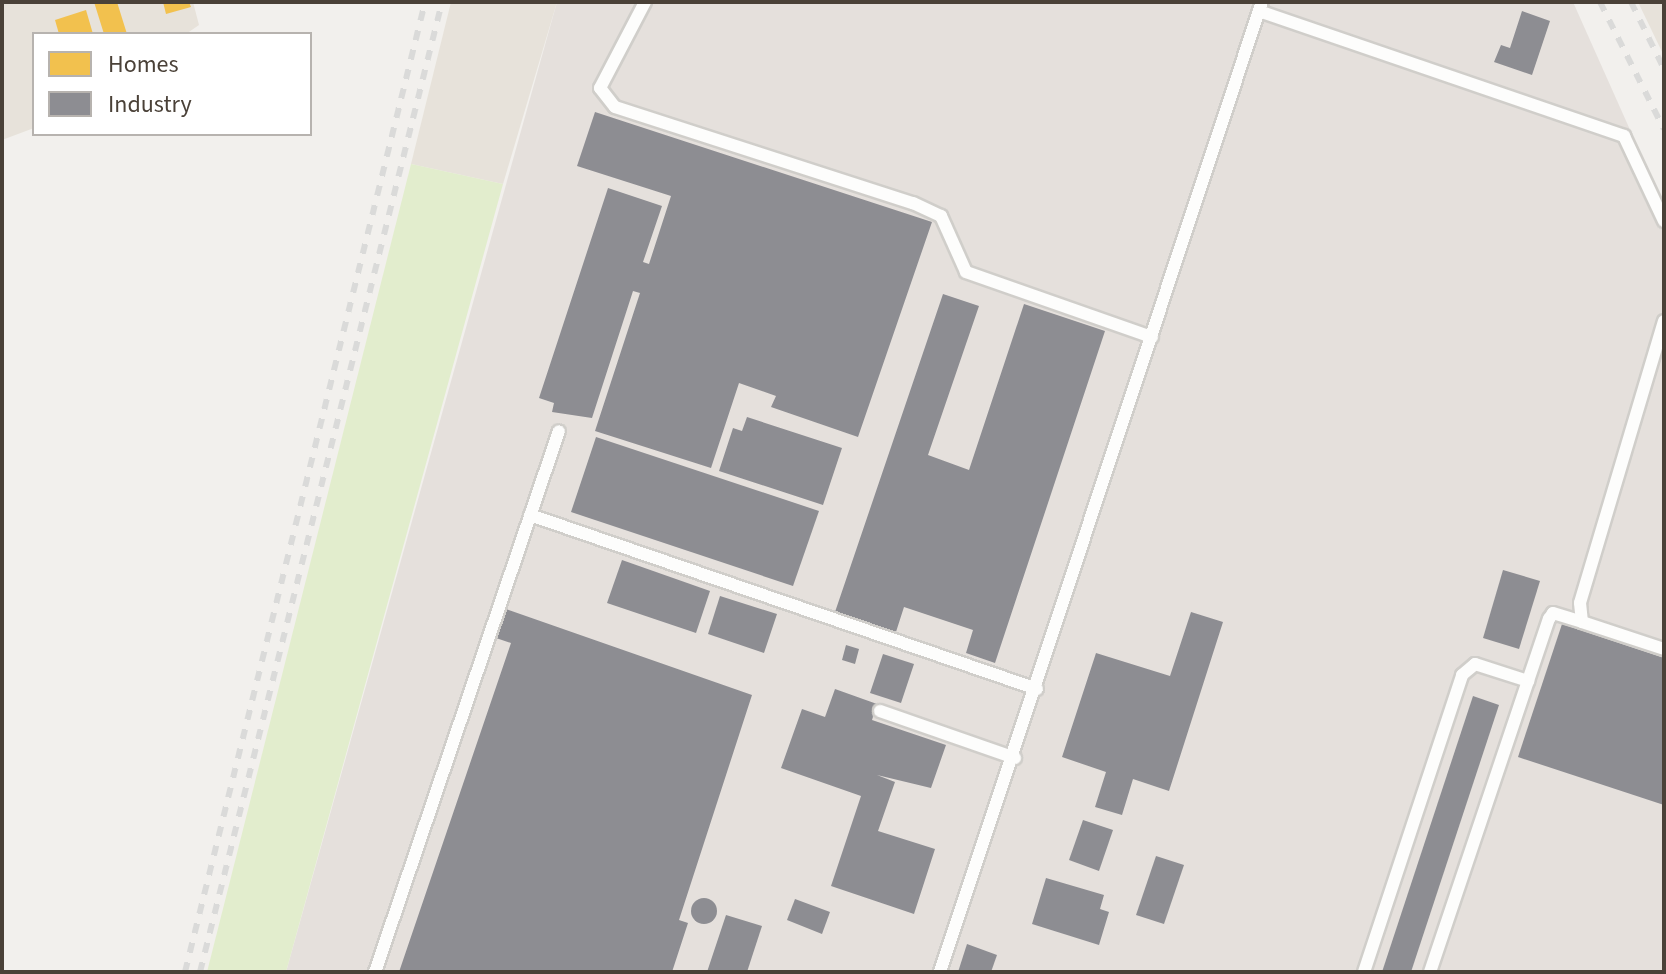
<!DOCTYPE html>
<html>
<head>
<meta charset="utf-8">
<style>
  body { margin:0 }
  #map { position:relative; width:1666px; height:974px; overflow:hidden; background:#f2f0ed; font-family:"Source Sans 3",sans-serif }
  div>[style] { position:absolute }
  .residential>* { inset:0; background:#e7e2da }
  .industrial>* { inset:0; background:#e5e0dc }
  .green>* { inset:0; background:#e2edcd }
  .homes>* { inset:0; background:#f2c14e }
  .industry>* { inset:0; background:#8d8d92 }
  .round { border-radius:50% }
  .roads { filter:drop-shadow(2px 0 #d0ceca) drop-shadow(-2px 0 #d0ceca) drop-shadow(0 2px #d0ceca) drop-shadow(0 -2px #d0ceca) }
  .service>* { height:12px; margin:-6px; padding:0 6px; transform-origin:6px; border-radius:6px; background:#fdfdfc }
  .rail>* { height:6px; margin-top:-3px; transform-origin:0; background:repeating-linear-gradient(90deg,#dadad9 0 10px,transparent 0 20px) }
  span { translate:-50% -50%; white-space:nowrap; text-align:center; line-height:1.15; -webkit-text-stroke:8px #fff; paint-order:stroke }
  .frame { position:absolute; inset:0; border:4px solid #4a4138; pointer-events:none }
  .legend { position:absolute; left:32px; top:32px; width:280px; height:104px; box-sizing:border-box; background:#fff; border:2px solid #b7b3af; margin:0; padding:10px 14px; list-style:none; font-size:24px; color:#4a4138 }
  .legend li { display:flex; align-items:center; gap:16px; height:40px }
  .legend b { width:40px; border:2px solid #b7b3af }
</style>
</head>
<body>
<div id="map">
  <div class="residential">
    <div style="clip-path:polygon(2px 2px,193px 2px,199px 25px,186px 34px,34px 34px,34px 128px,2px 140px)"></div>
    <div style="clip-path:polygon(451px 2px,557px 2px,503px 184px,411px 164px)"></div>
    <div style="clip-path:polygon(1638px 2px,1664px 2px,1664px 56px)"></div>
  </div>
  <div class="industrial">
    <div style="clip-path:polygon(557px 2px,1573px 2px,1664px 206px,1664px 972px,286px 972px)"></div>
  </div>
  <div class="green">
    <div style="clip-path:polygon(411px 164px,503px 184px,286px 972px,207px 972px)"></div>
  </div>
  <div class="homes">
    <div style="clip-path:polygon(94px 2px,117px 2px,127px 34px,104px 34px)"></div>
    <div style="clip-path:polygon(163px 2px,189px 2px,191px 7px,166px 14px)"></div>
    <div style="clip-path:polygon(86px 10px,93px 34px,59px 34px,55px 20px)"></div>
  </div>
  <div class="industry">
    <div style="clip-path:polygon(1522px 11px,1550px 21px,1532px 75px,1494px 62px,1501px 45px,1510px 48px)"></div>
    <div style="clip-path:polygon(595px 112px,932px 222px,858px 437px,771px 407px,776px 396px,739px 383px,711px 468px,595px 431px,640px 293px,633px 291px,592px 418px,552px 412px,554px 403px,539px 398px,608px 188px,662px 206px,643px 262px,649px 264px,671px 196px,577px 166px)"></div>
    <div style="clip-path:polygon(943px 294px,979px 306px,928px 455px,969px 470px,1024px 304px,1105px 331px,995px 663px,966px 653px,973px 630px,904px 607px,895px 635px,834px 615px)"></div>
    <div style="clip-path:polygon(747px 417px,842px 448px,823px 505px,719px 471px,733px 428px,742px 431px)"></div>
    <div style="clip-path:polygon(596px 437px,819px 511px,793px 586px,571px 512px)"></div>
    <div style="clip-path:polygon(622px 560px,710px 591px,696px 633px,607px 603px)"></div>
    <div style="clip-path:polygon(1503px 570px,1540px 581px,1519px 649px,1483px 638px)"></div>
    <div style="clip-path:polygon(720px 596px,777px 614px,764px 653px,708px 634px)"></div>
    <div style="clip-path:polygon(506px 609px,752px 695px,679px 920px,688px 923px,672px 972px,399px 972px,511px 643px,496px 638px)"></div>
    <div style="clip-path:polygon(1191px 612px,1223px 622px,1169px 791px,1133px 779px,1122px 815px,1095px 807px,1106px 772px,1062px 757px,1096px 653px,1170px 676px)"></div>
    <div style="clip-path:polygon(1562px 624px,1664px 658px,1664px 805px,1518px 757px)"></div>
    <div style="clip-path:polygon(846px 645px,859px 649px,855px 664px,842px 660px)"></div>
    <div style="clip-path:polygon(883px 654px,914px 664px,901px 703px,870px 693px)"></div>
    <div style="clip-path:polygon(835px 689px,877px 704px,872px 720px,946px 745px,931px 788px,877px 775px,895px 782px,878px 831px,935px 849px,914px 914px,831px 886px,861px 796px,781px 768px,802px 709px,825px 717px)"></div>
    <div style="clip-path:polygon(1473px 696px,1499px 705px,1411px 972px,1382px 972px)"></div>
    <div style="clip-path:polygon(1083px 820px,1113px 830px,1099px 871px,1069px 860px)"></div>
    <div style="clip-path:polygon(1156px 856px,1184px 865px,1164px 924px,1136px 915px)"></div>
    <div style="clip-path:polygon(1046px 878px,1104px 895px,1100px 909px,1109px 912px,1099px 945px,1032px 924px)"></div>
    <div class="round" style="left:691px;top:898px;width:26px;height:26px"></div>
    <div style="clip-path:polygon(795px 899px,830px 912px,822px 934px,787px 920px)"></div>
    <div style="clip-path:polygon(726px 915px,762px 926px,747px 972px,707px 972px)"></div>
    <div style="clip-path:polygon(967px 944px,997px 955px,991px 972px,958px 972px)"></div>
  </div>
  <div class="roads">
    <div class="service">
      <div style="left:645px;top:2px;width:97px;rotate:117.6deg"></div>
      <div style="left:600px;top:88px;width:24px;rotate:52deg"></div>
      <div style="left:615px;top:107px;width:313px;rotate:17.9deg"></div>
      <div style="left:913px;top:203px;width:31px;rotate:25deg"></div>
      <div style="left:941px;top:216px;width:61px;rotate:65.9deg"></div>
      <div style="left:966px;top:272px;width:197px;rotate:19.3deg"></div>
      <div style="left:1259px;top:11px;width:386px;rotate:18.9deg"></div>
      <div style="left:1624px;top:136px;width:94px;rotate:64.8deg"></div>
      <div style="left:1664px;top:321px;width:294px;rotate:106.6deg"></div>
      <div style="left:1580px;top:603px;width:19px;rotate:84deg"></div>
      <div style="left:1582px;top:622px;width:86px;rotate:18.2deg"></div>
      <div style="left:530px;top:515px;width:536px;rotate:18.94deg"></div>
      <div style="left:880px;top:711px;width:143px;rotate:19.2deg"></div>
      <div style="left:375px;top:972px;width:571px;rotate:-71.22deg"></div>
      <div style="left:940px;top:972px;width:1022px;rotate:-71.64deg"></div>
      <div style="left:1364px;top:972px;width:313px;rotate:-71.7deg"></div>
      <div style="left:1462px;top:675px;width:17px;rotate:-40deg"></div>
      <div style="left:1475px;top:664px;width:56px;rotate:17.8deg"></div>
      <div style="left:1430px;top:972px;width:373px;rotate:-71.4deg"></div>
      <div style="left:1549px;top:619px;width:7px;rotate:-56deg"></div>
      <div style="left:1553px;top:613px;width:30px;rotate:17deg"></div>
    </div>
  </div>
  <div class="rail">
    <div style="left:1600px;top:2px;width:142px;rotate:63.3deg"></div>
    <div style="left:1631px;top:2px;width:75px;rotate:63.8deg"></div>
    <div style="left:185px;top:972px;width:999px;rotate:-76.1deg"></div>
    <div style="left:200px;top:972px;width:1000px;rotate:-75.99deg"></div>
  </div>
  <div class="frame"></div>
  <ul class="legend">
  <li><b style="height:22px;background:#f2c14e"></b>Homes</li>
  <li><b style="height:22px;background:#8d8d92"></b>Industry</li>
  </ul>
</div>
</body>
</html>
